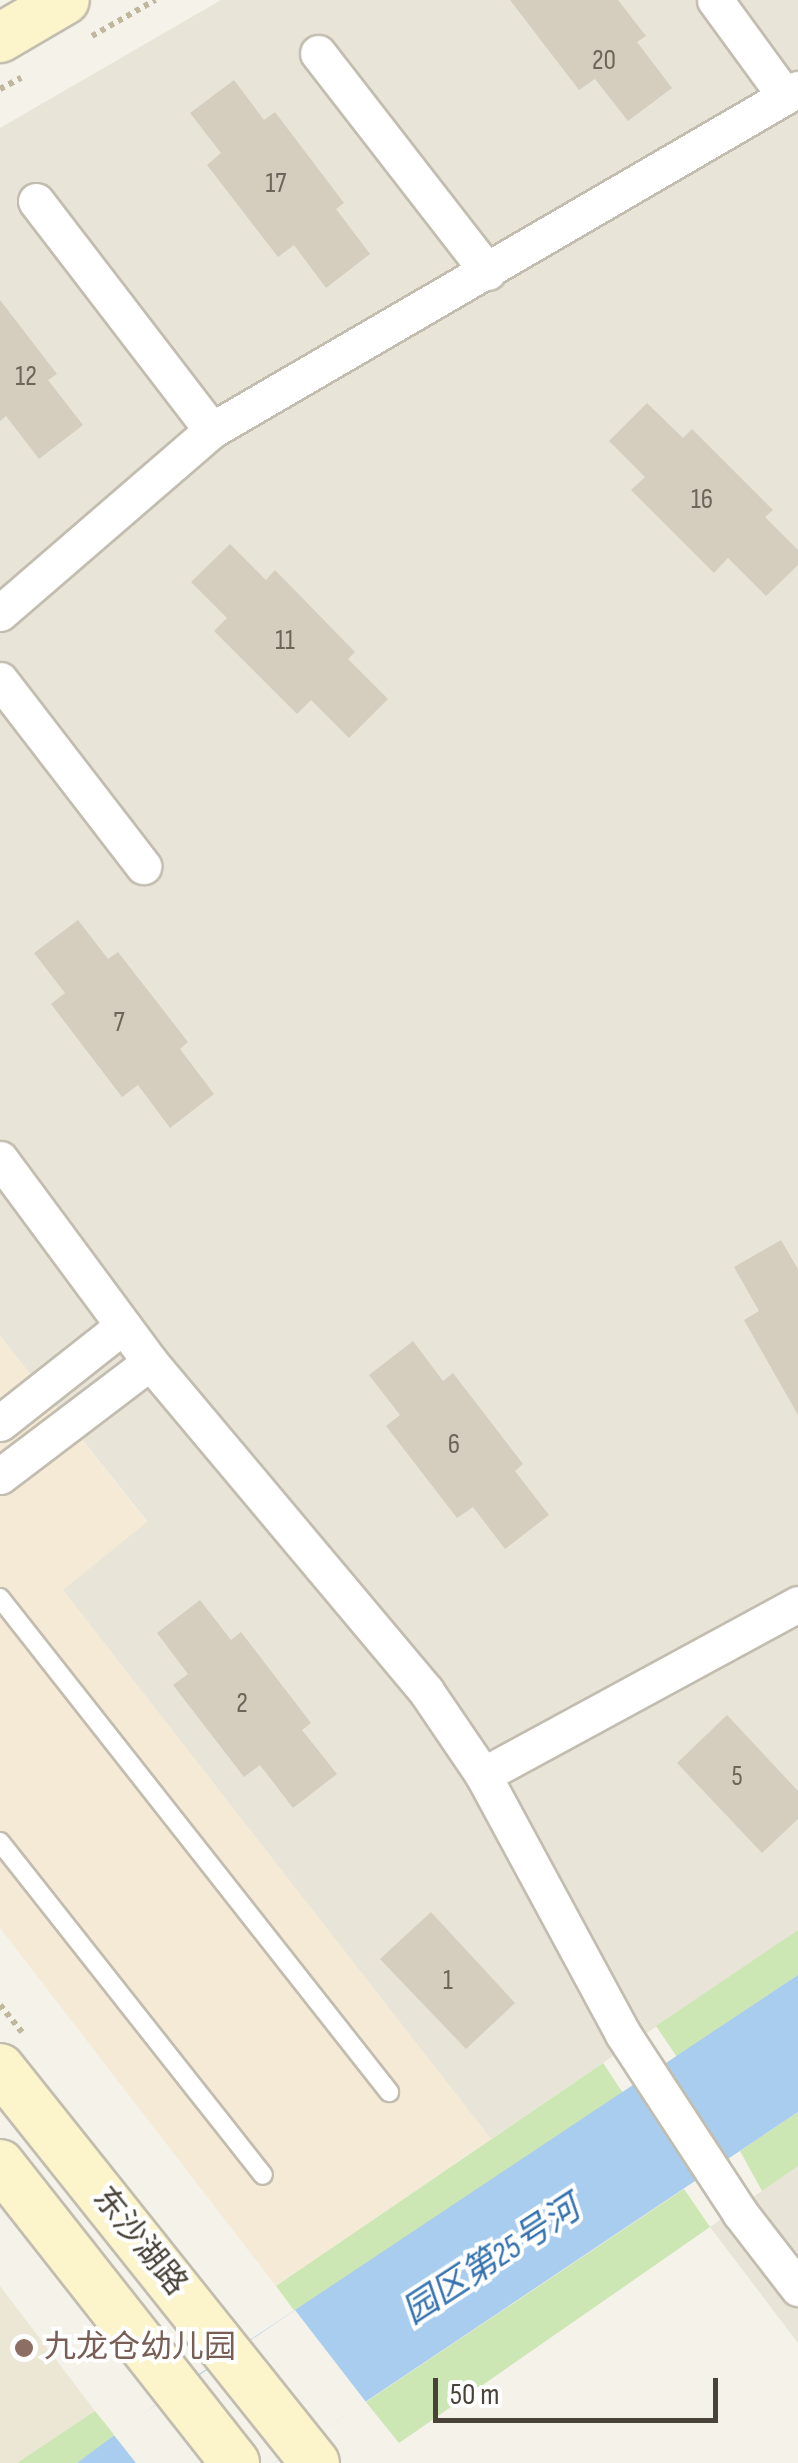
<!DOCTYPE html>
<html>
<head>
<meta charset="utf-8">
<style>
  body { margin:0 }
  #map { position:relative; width:798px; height:2463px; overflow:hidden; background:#f4f2e9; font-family:"Sofia Sans Condensed","Noto Sans SC",sans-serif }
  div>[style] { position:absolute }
  .residential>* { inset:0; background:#e8e4d8 }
  .commercial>* { inset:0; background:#f5ead6 }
  .education>* { inset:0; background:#ece7d4 }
  .green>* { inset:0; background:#cce6b4 }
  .water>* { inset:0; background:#a9cdee }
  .pier>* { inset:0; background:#f4f2e9 }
  .building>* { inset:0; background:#d5cebf }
  .path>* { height:6px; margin-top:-3px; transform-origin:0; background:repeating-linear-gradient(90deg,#c0b79e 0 5px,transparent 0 10px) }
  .roads { filter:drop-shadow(2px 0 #c2bdaf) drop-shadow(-2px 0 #c2bdaf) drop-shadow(0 2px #c2bdaf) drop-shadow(0 -2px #c2bdaf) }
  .lane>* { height:18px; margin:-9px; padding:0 9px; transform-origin:9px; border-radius:9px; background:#fff }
  .street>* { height:35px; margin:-17.5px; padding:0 17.5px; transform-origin:17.5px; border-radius:17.5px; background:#fff }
  .secondary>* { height:48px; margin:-24px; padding:0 24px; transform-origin:24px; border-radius:24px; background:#fcf4cb }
  .dots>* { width:28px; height:28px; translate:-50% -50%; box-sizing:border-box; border:5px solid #fff; border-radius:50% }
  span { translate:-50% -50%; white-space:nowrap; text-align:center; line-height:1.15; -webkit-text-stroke:8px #fff; paint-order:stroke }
  .number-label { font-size:28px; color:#6b655a }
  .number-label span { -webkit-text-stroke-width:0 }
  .street-label { font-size:32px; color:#484238 }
  .education-label { font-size:32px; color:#785e54 }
  .left { translate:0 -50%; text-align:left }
  .water-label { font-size:35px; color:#3573b0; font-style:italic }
  .scale { position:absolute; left:433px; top:2378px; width:285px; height:45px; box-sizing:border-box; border:5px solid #484238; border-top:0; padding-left:12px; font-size:30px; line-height:35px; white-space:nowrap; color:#484238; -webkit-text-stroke:8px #fff; paint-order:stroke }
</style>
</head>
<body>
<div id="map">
  <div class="residential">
    <div style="clip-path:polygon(221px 0,798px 0,798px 1930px,491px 2139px,62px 1589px,147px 1521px,0 1336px,0 128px)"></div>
    <div style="clip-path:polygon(798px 2166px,798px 2343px,710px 2227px)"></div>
  </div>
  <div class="commercial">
    <div style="clip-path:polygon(0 1336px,147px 1522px,63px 1590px,491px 2139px,276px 2286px,0 1928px)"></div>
  </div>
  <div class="education">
    <div style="clip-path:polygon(0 2286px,95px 2411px,17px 2463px,0 2463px)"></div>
  </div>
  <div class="green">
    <div style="clip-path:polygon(798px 1930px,798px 1975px,677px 2057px,656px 2026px)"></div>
    <div style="clip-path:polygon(603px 2063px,623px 2093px,296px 2313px,276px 2286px)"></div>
    <div style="clip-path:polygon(798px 2112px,798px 2166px,762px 2191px,740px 2151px)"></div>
    <div style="clip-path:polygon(684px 2189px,710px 2227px,399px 2443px,366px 2402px)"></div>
    <div style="clip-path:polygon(95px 2411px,116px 2437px,77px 2463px,17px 2463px)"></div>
  </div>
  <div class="water">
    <div style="clip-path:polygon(798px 1975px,798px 2112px,274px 2463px,77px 2463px,178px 2388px)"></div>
  </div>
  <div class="pier">
    <div style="clip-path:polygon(295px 2310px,366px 2402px,274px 2463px,136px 2463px,113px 2434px)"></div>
  </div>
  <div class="building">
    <div style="clip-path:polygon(510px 0,618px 0,646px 36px,637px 42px,672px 88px,628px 121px,595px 79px,579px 90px)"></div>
    <div style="clip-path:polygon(234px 80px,264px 120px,275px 112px,344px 203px,336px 209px,370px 254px,326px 288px,294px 245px,278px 257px,207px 165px,221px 153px,190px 113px)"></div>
    <div style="clip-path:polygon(0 300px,57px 374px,48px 380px,83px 425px,39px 459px,6px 416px,0 421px)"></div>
    <div style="clip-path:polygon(647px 403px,683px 438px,692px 429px,773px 510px,765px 517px,798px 550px,798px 565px,766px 596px,728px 558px,714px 573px,631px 490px,645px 477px,609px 441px)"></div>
    <div style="clip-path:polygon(230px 544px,266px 580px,275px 570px,355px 652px,348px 659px,388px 699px,349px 738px,311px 700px,297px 714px,214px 631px,227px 618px,191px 582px)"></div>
    <div style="clip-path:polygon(78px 920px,108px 959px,118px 952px,188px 1042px,180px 1049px,214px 1094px,170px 1128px,138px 1085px,122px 1097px,51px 1004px,65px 993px,34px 953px)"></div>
    <div style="clip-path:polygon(781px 1240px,798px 1269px,798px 1415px,744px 1320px,759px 1311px,734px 1267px)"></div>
    <div style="clip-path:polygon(413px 1341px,443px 1381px,453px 1373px,523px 1464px,515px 1471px,549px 1515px,505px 1549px,473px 1507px,457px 1518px,386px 1426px,400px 1415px,369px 1375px)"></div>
    <div style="clip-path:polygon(200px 1600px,231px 1640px,241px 1632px,311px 1723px,302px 1730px,337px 1774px,293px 1808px,260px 1765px,244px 1777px,173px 1685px,188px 1674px,157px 1633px)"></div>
    <div style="clip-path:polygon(727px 1715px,798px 1791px,798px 1819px,762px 1853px,677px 1763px)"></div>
    <div style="clip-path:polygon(431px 1912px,515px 2003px,466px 2049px,380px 1959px)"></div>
  </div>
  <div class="path">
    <div style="left:92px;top:36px;width:73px;rotate:-29.7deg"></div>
    <div style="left:0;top:89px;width:24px;rotate:-28deg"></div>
    <div style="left:0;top:2005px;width:35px;rotate:51deg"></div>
  </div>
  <div class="roads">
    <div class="lane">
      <div style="left:0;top:1598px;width:629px;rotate:51.78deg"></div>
      <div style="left:0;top:1842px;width:424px;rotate:51.7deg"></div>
    </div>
    <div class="street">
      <div style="left:715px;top:0;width:119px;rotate:53.9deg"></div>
      <div style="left:318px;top:53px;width:277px;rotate:52.2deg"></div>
      <div style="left:36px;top:201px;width:289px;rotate:52.5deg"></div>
      <div style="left:0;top:613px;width:280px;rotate:-40.8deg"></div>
      <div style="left:212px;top:430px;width:678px;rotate:-30.2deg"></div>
      <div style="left:0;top:680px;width:235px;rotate:52.4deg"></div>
      <div style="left:0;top:1159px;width:252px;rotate:53.5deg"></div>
      <div style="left:150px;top:1362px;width:429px;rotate:50deg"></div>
      <div style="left:426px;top:1691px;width:102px;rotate:55.8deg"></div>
      <div style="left:483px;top:1775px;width:294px;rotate:61.6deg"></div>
      <div style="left:623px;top:2034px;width:214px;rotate:56.8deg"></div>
      <div style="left:740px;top:2213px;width:95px;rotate:52.3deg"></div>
      <div style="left:0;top:1423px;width:157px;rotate:-38.3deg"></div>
      <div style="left:0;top:1476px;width:188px;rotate:-37.2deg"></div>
      <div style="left:483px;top:1775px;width:358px;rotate:-28.5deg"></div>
    </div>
    <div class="secondary">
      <div style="left:0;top:38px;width:75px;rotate:-30.3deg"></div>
      <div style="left:0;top:2068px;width:505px;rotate:51.43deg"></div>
      <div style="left:0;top:2164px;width:380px;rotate:51.8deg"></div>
    </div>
  </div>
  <div class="dots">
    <div style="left:24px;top:2348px;background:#8d6e63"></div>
  </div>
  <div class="number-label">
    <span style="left:604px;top:61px">20</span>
    <span style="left:276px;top:184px">17</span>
    <span style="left:26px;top:377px">12</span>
    <span style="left:702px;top:500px">16</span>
    <span style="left:285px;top:641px">11</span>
    <span style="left:119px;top:1023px">7</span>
    <span style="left:454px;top:1445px">6</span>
    <span style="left:242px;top:1704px">2</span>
    <span style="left:737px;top:1777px">5</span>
    <span style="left:448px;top:1981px">1</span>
  </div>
  <div class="street-label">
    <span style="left:139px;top:2242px;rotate:51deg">东沙湖路</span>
  </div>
  <div class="education-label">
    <span class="left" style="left:44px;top:2348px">九龙仓幼儿园</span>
  </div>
  <div class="water-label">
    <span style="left:492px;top:2261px;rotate:-33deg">园区第25号河</span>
  </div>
  <div class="scale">50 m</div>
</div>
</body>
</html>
